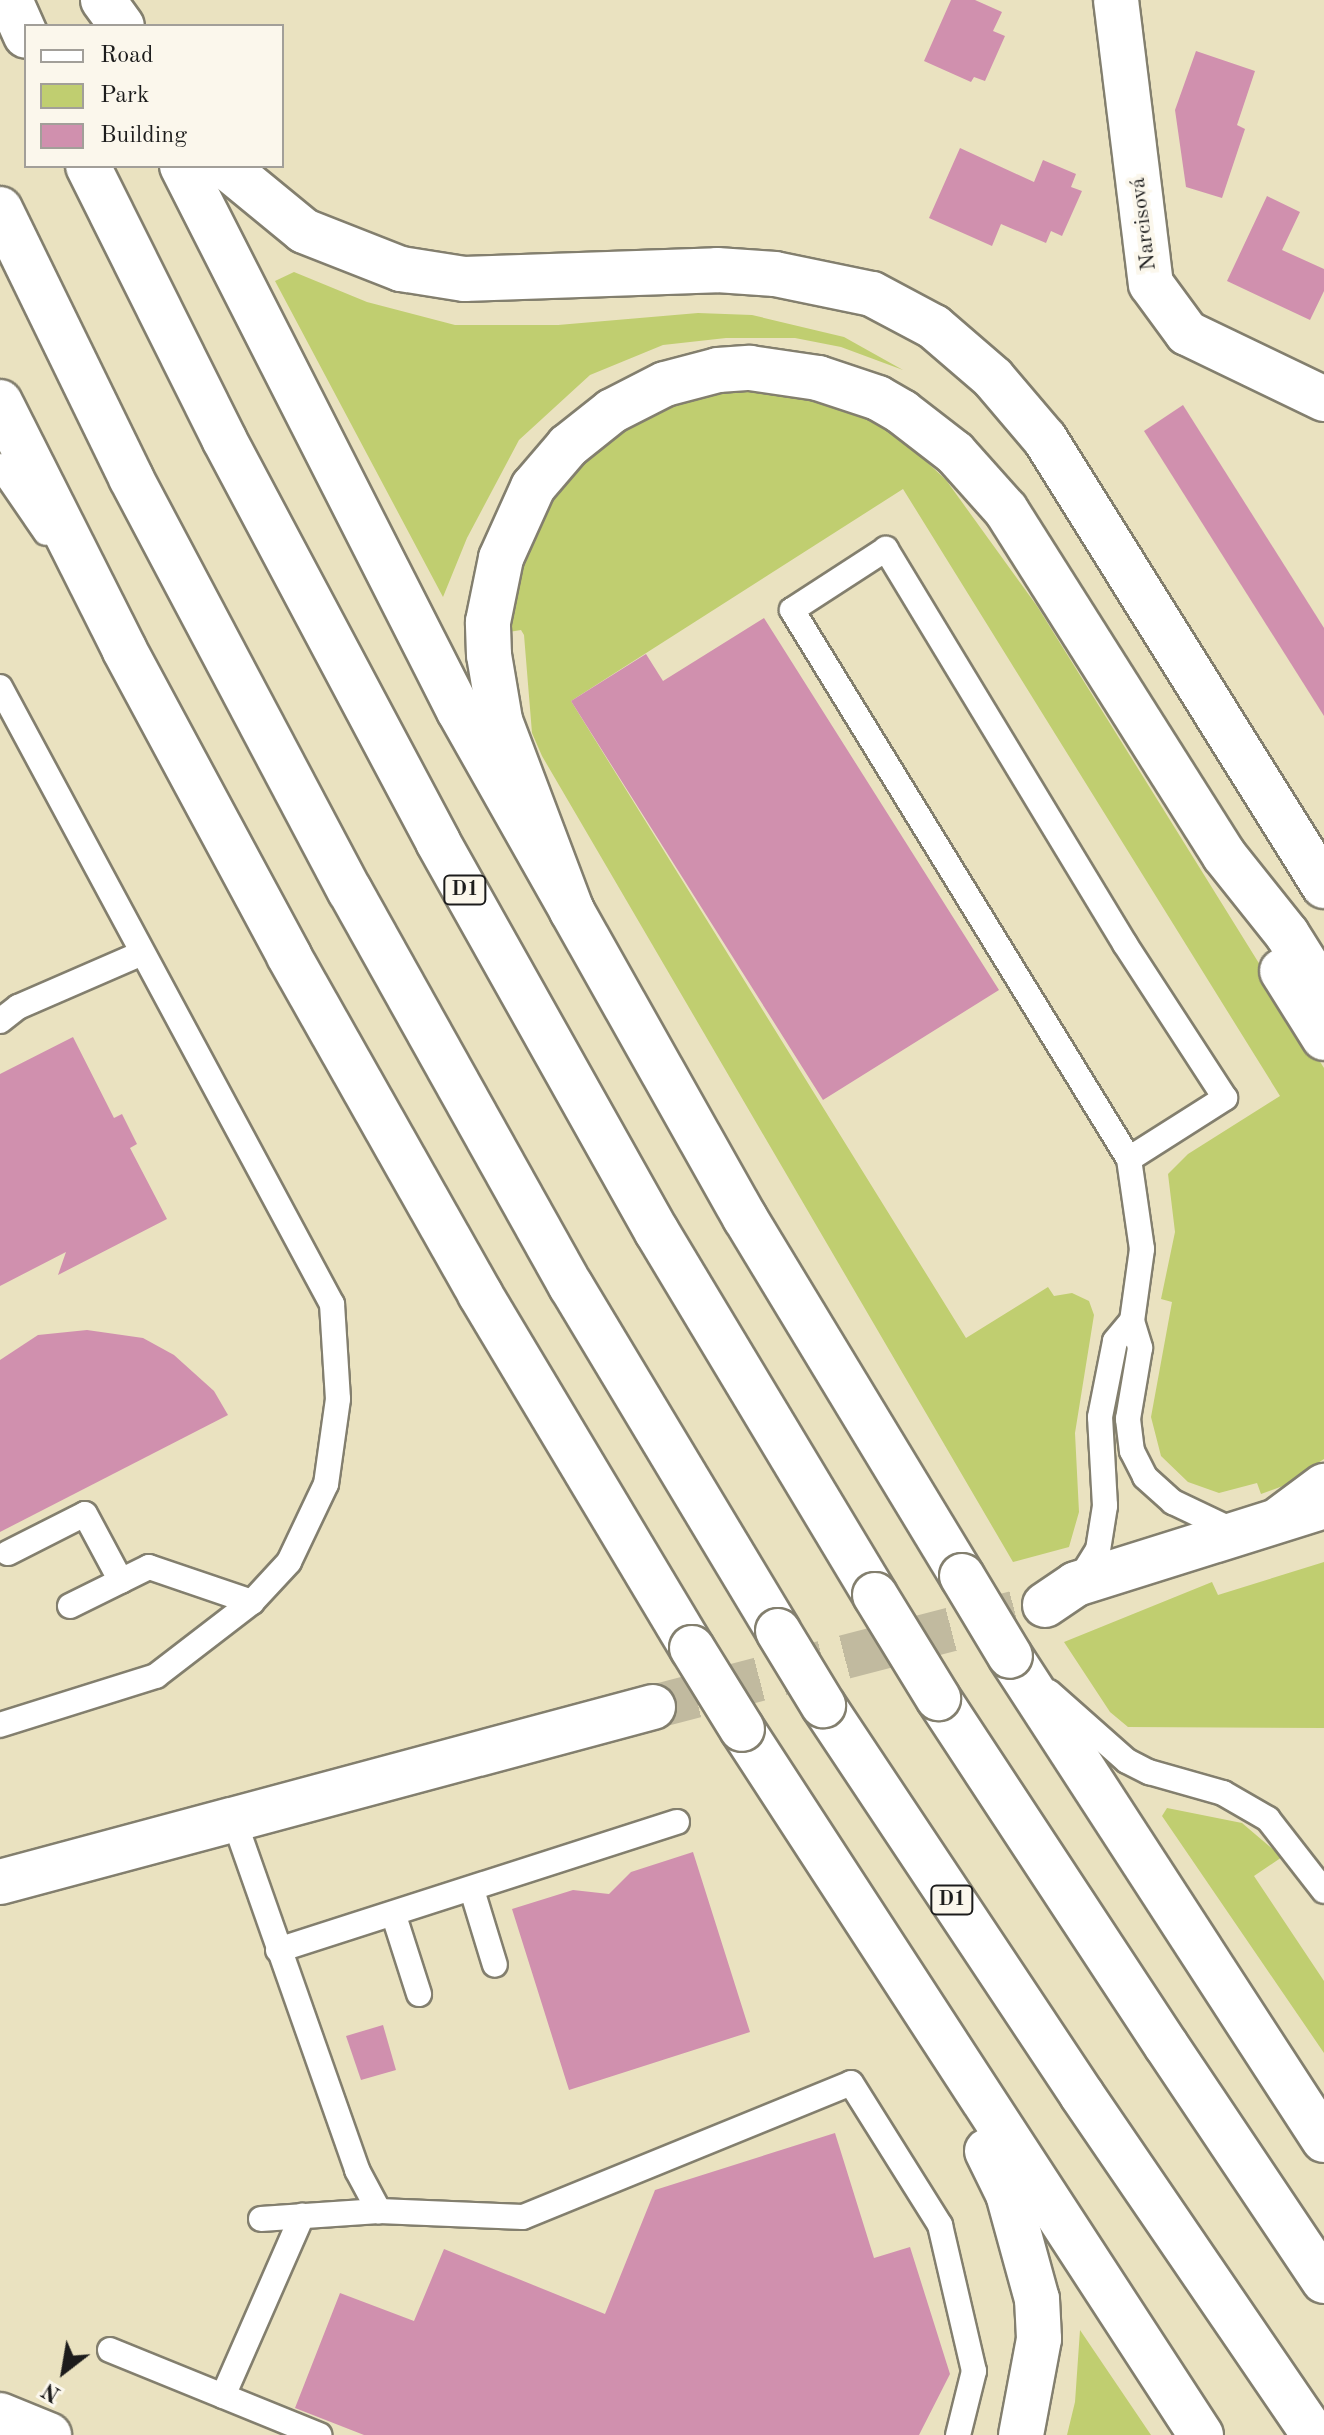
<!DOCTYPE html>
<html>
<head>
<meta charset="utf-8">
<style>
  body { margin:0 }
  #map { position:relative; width:1324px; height:2435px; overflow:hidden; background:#eae2c0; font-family:"Old Standard TT",serif }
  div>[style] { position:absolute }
  .green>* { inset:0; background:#c0ce70 }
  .building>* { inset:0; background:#d090ae }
  .tertiary-tunnel>* { height:44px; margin-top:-22px; transform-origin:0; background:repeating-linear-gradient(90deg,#c1ba9f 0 44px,transparent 0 66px) }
  .roads { filter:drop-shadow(2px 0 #837f6e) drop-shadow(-2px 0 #837f6e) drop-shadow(0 2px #837f6e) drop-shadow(0 -2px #837f6e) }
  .service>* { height:24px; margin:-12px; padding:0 12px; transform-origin:12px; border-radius:12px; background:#fff }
  .minor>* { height:44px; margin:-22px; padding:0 22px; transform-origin:22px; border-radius:22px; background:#fff }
  .tertiary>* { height:44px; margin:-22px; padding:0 22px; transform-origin:22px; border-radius:22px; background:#fff }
  .trunk>* { height:44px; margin:-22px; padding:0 22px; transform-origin:22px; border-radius:22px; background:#fff }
  .motorway>* { height:44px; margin:-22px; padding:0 22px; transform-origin:22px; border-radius:22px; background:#fff }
  .bridges { filter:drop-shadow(2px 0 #837f6e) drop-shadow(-2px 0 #837f6e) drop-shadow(0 2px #837f6e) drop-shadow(0 -2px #837f6e) }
  .trunk-bridge>* { height:44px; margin:-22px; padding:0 22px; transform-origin:22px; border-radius:22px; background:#fff }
  .motorway-bridge>* { height:44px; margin:-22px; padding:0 22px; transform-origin:22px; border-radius:22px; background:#fff }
  span { translate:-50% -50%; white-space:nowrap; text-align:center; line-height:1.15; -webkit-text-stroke:8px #fbf7ec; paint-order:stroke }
  .shield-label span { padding:2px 6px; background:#fbf7ec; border:2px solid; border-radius:6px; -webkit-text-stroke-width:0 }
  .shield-label { font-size:20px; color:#1c1c1c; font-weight:700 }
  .street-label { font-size:22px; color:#1c1c1c }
  .legend { position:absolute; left:24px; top:24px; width:260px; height:144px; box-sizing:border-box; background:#fbf7ec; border:2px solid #a29f99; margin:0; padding:10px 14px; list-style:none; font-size:24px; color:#1c1c1c }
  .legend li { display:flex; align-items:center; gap:16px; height:40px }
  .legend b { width:40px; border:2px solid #a29f99 }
  .north { position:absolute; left:24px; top:2331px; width:80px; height:80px; -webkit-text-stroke:6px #fbf7ec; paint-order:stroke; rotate:211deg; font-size:22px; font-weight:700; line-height:32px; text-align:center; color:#1c1c1c }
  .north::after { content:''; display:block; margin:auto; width:28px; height:36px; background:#1c1c1c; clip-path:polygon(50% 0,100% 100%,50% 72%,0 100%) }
</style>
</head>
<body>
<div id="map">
  <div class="green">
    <div style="clip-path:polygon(294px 272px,367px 302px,455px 325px,558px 325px,698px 313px,752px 315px,844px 337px,903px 370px,841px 347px,795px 338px,726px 338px,663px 345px,590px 375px,519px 440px,467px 538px,443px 597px,275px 281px)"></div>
    <div style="clip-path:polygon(734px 388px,802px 395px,865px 416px,897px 434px,946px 480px,1037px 606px,1324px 1068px,1324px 1459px,1283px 1486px,1261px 1494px,1257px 1483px,1219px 1493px,1188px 1482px,1161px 1456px,1151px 1417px,1172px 1302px,1161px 1299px,1175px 1232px,1168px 1174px,1188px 1154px,1280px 1096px,903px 489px,571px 701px,966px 1338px,1048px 1287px,1054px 1296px,1072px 1293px,1089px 1301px,1094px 1315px,1075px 1433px,1079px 1512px,1069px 1547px,1013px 1562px,542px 756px,532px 733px,524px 635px,521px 630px,509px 632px,525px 547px,550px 500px,582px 462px,630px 425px,669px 403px)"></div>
    <div style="clip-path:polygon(1324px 1562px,1324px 1728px,1128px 1727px,1110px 1712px,1064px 1642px,1212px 1582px,1218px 1595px)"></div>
    <div style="clip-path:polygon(1167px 1808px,1242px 1823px,1282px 1857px,1254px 1876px,1324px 1981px,1324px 2053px,1162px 1816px)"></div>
    <div style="clip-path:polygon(1080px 2330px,1151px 2435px,1067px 2435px,1075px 2402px)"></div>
  </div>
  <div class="building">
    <div style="clip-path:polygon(951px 0,975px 0,1002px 12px,993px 31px,1005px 36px,985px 81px,974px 77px,971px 82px,924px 61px)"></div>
    <div style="clip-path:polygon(1196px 51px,1255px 71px,1237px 125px,1245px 129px,1222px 198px,1186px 187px,1175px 110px)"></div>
    <div style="clip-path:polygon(960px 148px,1034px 182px,1043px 160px,1076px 174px,1071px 187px,1082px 191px,1062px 236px,1051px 231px,1046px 243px,1001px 224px,992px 246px,929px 218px)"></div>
    <div style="clip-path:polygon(1267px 196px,1300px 212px,1282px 250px,1324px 269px,1324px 291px,1310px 320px,1227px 281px)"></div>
    <div style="clip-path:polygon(1183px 405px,1324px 628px,1324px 716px,1144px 431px)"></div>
    <div style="clip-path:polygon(764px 618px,999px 990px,823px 1100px,571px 701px,646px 654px,663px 681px)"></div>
    <div style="clip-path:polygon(73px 1037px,114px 1118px,122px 1114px,137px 1144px,130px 1148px,167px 1219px,58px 1275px,66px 1252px,0 1286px,0 1074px)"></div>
    <div style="clip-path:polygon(87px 1330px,143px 1338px,174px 1355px,214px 1391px,228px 1415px,0 1532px,0 1360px,38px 1335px)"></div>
    <div style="clip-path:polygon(693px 1852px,750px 2032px,569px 2090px,512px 1909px,573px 1890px,609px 1894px,631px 1872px)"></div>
    <div style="clip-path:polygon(383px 2025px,396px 2070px,361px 2080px,346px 2036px)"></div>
    <div style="clip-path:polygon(835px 2133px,874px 2258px,910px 2247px,950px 2374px,919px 2435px,364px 2435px,295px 2408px,340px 2293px,414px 2321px,444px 2249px,605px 2314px,655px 2190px)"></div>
  </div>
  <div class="tertiary-tunnel">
    <div style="left:653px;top:1707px;width:405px;rotate:-14.6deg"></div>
  </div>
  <div class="roads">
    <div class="service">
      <div style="left:0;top:466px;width:81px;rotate:55.5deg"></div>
      <div style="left:0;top:687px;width:701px;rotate:61.72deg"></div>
      <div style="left:332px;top:1304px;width:95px;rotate:86.4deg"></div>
      <div style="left:338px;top:1399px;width:86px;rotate:98deg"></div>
      <div style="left:326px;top:1484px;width:86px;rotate:115.4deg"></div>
      <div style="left:289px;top:1562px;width:54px;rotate:132.8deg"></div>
      <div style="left:252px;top:1602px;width:121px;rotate:142.4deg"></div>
      <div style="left:156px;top:1676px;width:164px;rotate:162.6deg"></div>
      <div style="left:0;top:1021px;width:23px;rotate:-38deg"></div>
      <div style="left:18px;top:1007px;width:133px;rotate:-23.5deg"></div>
      <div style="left:1129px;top:1159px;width:114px;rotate:-32.4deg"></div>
      <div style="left:1225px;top:1098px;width:184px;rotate:-123deg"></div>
      <div style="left:1125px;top:944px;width:462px;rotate:-121.2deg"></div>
      <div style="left:886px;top:549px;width:112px;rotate:147deg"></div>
      <div style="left:792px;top:610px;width:644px;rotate:58.46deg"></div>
      <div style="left:1129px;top:1159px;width:91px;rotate:81.8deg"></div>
      <div style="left:1142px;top:1249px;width:73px;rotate:97.9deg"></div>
      <div style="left:1132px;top:1321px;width:28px;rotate:73deg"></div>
      <div style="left:1140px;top:1348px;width:72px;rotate:99.6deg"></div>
      <div style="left:1128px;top:1419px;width:32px;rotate:83deg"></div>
      <div style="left:1132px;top:1451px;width:29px;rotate:63deg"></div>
      <div style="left:1145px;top:1477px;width:38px;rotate:42deg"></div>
      <div style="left:1173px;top:1502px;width:72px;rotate:25.5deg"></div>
      <div style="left:8px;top:1553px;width:86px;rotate:-26.9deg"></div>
      <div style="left:85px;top:1514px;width:76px;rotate:61.8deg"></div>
      <div style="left:1079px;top:1580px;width:36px;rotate:-58deg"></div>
      <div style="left:1098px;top:1550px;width:45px;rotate:-81deg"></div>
      <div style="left:1105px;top:1506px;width:89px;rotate:-93.2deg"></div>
      <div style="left:1100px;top:1417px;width:77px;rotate:-78.8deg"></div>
      <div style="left:1115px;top:1341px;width:26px;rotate:-50deg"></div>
      <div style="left:70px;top:1606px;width:88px;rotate:-26.3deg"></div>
      <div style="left:149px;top:1567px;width:109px;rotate:18.8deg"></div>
      <div style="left:1049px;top:1692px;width:104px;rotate:41.5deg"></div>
      <div style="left:1127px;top:1761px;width:25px;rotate:27deg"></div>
      <div style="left:1149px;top:1772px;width:77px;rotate:15.8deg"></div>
      <div style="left:1223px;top:1793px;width:52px;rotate:30deg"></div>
      <div style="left:1268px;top:1819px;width:91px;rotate:52.1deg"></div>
      <div style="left:234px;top:1820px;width:371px;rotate:70.6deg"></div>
      <div style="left:357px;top:2170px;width:47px;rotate:61.8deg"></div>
      <div style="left:379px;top:2211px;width:144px;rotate:2.4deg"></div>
      <div style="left:523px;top:2217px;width:354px;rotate:-22.2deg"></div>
      <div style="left:851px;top:2083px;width:168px;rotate:57.9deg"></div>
      <div style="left:940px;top:2225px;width:150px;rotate:76.9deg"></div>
      <div style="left:974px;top:2371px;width:66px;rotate:104deg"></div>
      <div style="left:472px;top:1890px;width:78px;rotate:73deg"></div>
      <div style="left:394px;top:1916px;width:82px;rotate:72.2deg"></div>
      <div style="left:278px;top:1950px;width:419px;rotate:-17.8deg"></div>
      <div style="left:261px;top:2219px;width:118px;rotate:-3.9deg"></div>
      <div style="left:110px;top:2350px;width:226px;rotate:22.1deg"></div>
      <div style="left:223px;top:2396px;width:197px;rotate:-66.3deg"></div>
    </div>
    <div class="minor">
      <div style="left:1116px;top:0;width:286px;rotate:83deg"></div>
      <div style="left:1151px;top:284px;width:61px;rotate:53.7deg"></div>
      <div style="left:1187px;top:333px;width:152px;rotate:25.7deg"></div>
    </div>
    <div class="tertiary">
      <div style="left:1045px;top:1605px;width:37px;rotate:-34deg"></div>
      <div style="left:1076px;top:1584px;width:254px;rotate:-17.4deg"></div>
      <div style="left:0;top:1882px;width:676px;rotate:-15deg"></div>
    </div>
    <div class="trunk">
      <div style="left:124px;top:649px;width:349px;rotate:61.7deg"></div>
      <div style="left:289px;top:956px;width:388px;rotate:60.5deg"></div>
      <div style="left:480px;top:1294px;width:413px;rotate:59.1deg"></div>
      <div style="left:1282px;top:971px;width:79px;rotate:57.9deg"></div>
      <div style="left:1281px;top:1518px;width:54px;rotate:-36.7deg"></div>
      <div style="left:962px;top:1576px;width:419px;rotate:-121.2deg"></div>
      <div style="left:745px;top:1218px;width:352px;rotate:-119.4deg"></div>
      <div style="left:572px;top:911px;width:204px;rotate:-110.7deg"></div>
      <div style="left:500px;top:720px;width:66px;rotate:-99.6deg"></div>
      <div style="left:489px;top:655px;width:33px;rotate:-92deg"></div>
      <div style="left:488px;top:622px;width:65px;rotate:-78.5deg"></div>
      <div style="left:501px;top:558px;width:78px;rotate:-65.7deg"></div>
      <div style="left:533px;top:487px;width:54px;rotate:-49.5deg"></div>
      <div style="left:568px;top:446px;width:56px;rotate:-38.5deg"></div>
      <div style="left:612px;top:411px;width:59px;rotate:-27deg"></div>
      <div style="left:665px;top:384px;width:55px;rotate:-14.8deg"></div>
      <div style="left:718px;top:370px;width:32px;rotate:-4deg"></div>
      <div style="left:750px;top:368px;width:69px;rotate:8.4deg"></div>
      <div style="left:818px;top:378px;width:63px;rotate:18.4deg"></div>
      <div style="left:878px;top:398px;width:28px;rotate:30deg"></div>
      <div style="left:902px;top:412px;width:67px;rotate:37.7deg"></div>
      <div style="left:955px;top:453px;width:76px;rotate:48.2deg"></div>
      <div style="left:1006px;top:510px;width:408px;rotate:57.7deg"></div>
      <div style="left:1224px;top:855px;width:101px;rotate:51.4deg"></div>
      <div style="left:1287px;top:934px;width:70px;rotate:57.9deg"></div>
      <div style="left:1010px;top:1656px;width:577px;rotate:57.03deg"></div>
      <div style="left:742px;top:1729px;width:842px;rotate:56.97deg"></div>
      <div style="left:1166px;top:2045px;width:284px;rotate:56.2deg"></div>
      <div style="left:1082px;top:2095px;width:412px;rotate:55.7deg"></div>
      <div style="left:987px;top:2151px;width:48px;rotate:64deg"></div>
      <div style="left:1008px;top:2194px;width:109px;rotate:74.6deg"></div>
      <div style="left:1037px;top:2299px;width:40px;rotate:87.1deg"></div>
      <div style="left:1039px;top:2339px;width:98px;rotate:100.6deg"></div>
      <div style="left:0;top:2415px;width:53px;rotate:22.2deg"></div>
    </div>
    <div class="motorway">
      <div style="left:10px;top:0;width:39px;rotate:66deg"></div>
      <div style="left:103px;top:0;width:32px;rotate:54deg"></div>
      <div style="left:88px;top:166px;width:305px;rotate:63.5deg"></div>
      <div style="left:224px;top:439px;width:456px;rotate:62deg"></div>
      <div style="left:438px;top:842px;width:447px;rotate:60.7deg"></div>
      <div style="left:657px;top:1232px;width:423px;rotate:59deg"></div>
      <div style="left:182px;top:166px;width:611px;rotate:63.06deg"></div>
      <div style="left:459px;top:711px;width:230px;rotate:60.5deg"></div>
      <div style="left:225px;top:166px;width:102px;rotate:39.4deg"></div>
      <div style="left:304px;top:231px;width:104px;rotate:21.4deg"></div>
      <div style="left:401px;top:269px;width:64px;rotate:9deg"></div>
      <div style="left:464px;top:279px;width:253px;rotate:-2deg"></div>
      <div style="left:717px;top:270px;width:58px;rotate:3.9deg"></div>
      <div style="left:775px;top:274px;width:99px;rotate:11.7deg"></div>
      <div style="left:872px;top:294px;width:70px;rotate:28deg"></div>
      <div style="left:934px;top:327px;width:78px;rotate:40.8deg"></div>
      <div style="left:993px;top:378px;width:80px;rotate:49.6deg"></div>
      <div style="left:1045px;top:439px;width:527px;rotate:58.03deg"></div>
      <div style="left:0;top:209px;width:299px;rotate:64deg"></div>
      <div style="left:131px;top:478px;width:467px;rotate:62.1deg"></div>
      <div style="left:350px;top:891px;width:453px;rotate:60.8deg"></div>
      <div style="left:571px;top:1286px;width:402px;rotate:59deg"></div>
      <div style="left:0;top:402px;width:276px;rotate:63.3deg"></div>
      <div style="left:938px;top:1698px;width:415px;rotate:56.7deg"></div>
      <div style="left:823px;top:1705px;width:468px;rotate:56.4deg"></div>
    </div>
  </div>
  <div class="bridges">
    <div class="trunk-bridge">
      <div style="left:962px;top:1576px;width:93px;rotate:59deg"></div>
      <div style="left:692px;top:1648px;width:95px;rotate:58.3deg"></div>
    </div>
    <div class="motorway-bridge">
      <div style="left:875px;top:1595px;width:121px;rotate:58.5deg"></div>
      <div style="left:778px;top:1631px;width:87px;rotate:58.7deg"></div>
    </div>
  </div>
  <div class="shield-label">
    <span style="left:465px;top:890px">D1</span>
    <span style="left:952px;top:1900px">D1</span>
  </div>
  <div class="street-label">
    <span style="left:1144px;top:224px;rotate:-97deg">Narcisová</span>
  </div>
  <ul class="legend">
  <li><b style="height:10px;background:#fff"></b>Road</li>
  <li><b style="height:22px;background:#c0ce70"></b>Park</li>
  <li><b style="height:22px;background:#d090ae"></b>Building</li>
  </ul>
  <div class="north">N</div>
</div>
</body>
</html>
